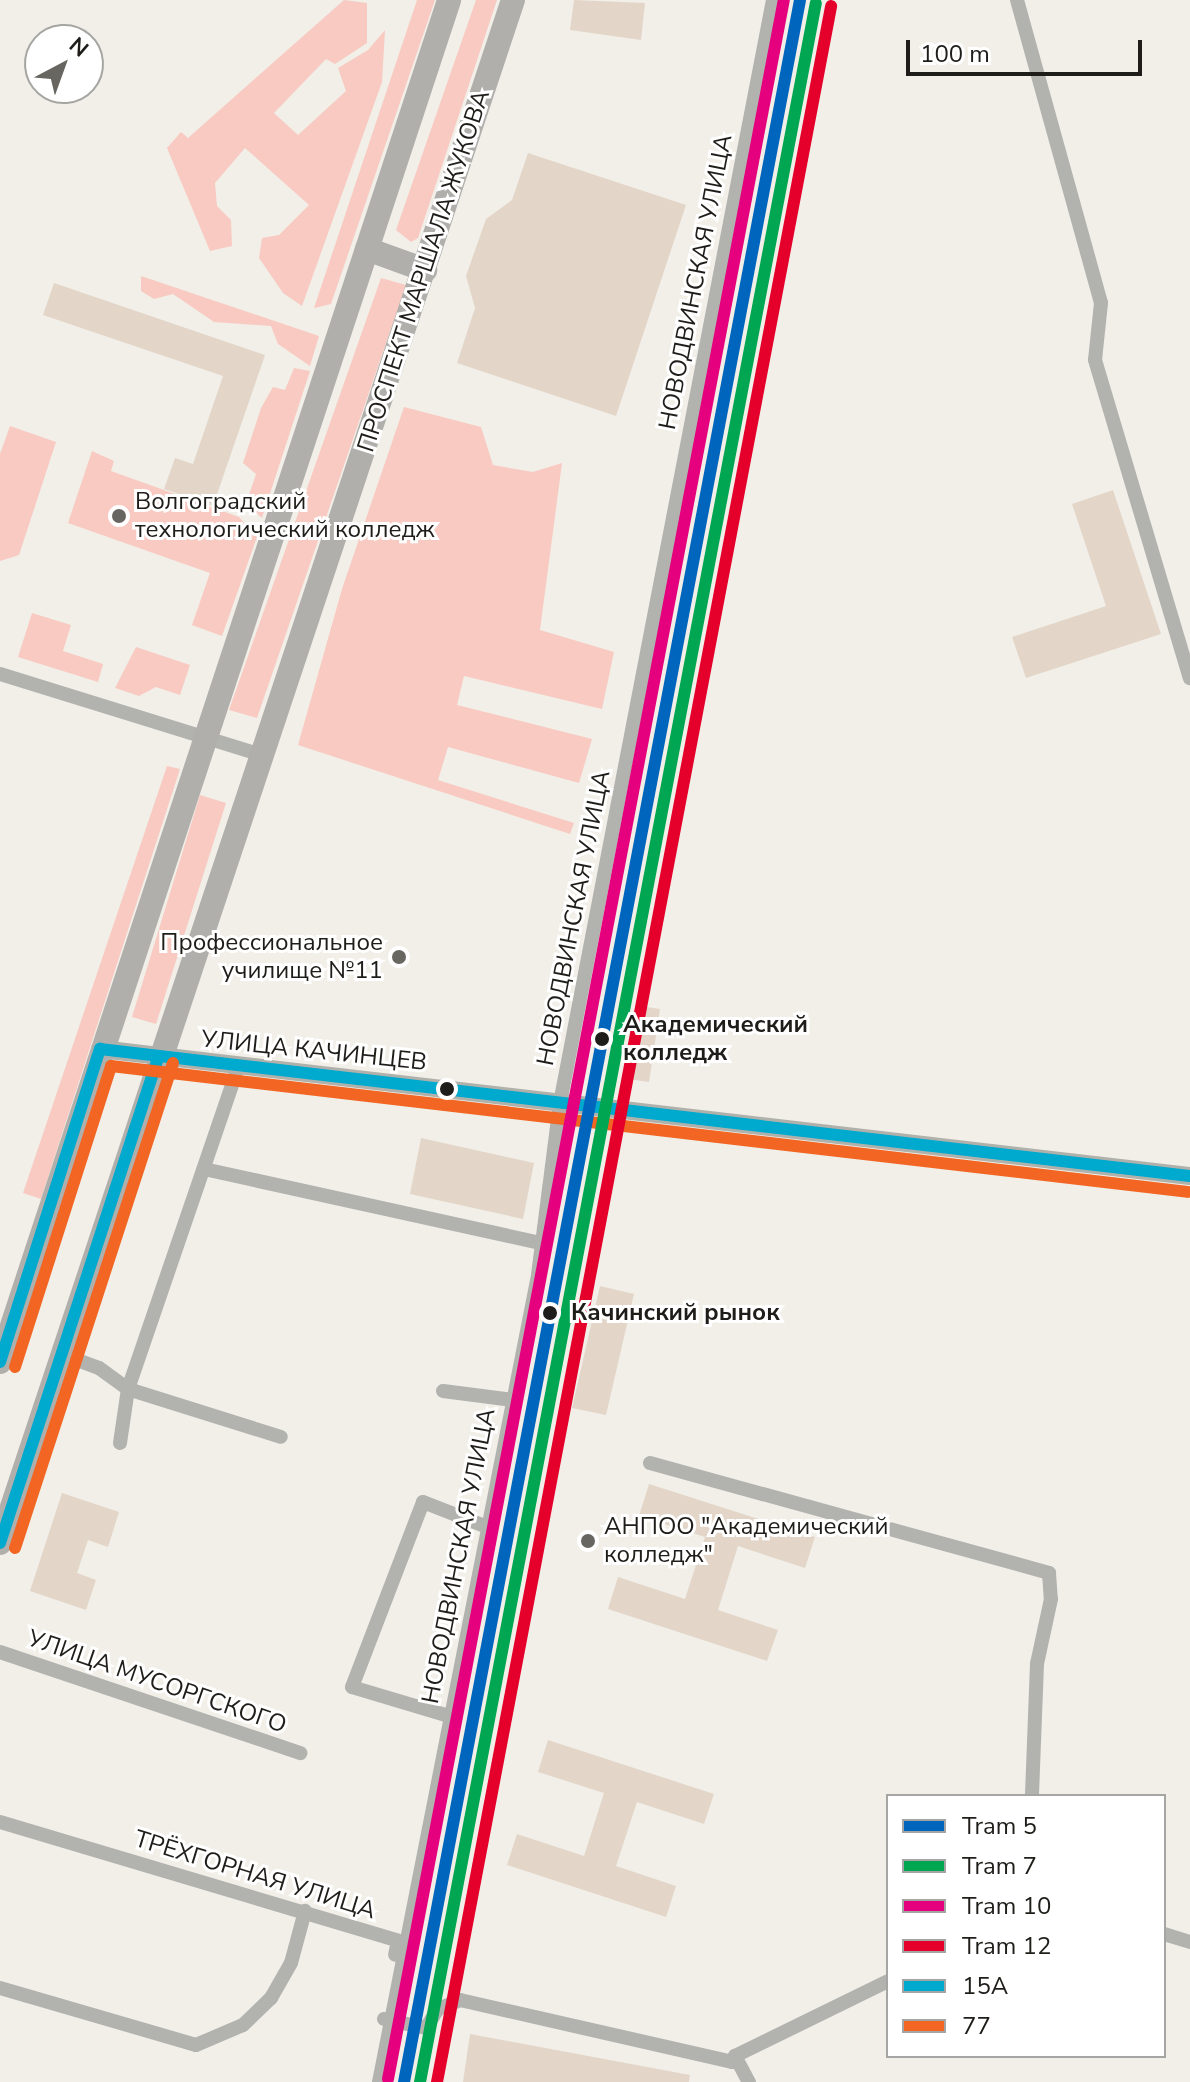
<!DOCTYPE html>
<html>
<head>
<meta charset="utf-8">
<style>
  body { margin:0 }
  #map { position:relative; width:1190px; height:2082px; overflow:hidden; background:#f1efe8; font-family:"Nunito Sans",sans-serif }
  div>[style] { position:absolute }
  .green>* { inset:0; background:#f8cac2 }
  .building>* { inset:0; background:#e3d6c9 }
  .street>* { height:14px; margin:-7px; padding:0 7px; transform-origin:7px; border-radius:7px; background:#b2b2af }
  .secondary>* { height:18px; margin:-9px; padding:0 9px; transform-origin:9px; border-radius:9px; background:#b1b1ac }
  .highway>* { height:24px; margin:-12px; padding:0 12px; transform-origin:12px; border-radius:12px; background:#b0afac }
  .bus-1>* { height:12px; margin:-6px; padding:0 6px; transform-origin:6px; border-radius:6px; background:#00a9ce }
  .bus-2>* { height:12px; margin:-6px; padding:0 6px; transform-origin:6px; border-radius:6px; background:#f26522 }
  .tram-1>* { height:12px; margin:-6px; padding:0 6px; transform-origin:6px; border-radius:6px; background:#0065bd }
  .tram-2>* { height:12px; margin:-6px; padding:0 6px; transform-origin:6px; border-radius:6px; background:#00a651 }
  .tram-3>* { height:12px; margin:-6px; padding:0 6px; transform-origin:6px; border-radius:6px; background:#e5007d }
  .tram-4>* { height:12px; margin:-6px; padding:0 6px; transform-origin:6px; border-radius:6px; background:#e4002b }
  .dots>* { width:22px; height:22px; translate:-50% -50%; box-sizing:border-box; border:4px solid #fff; border-radius:50% }
  span { translate:-50% -50%; white-space:nowrap; text-align:center; line-height:1.15; -webkit-text-stroke:6px #fff; paint-order:stroke }
  .street-label { font-size:24px; color:#1f1d19 }
  .poi-label { font-size:24px; color:#1f1d19 }
  .left { translate:0 -50%; text-align:left }
  .right { translate:-100% -50%; text-align:right }
  .stop-label { font-size:24px; color:#1f1d19; font-weight:700 }
  .legend { position:absolute; left:886px; top:1794px; width:280px; height:264px; box-sizing:border-box; background:#fff; border:2px solid #a5a5a3; margin:0; padding:10px 14px; list-style:none; font-size:24px; color:#1f1d19 }
  .legend li { display:flex; align-items:center; gap:16px; height:40px }
  .legend b { width:40px; border:2px solid #a5a5a3 }
  .north { position:absolute; left:24px; top:24px; width:80px; height:80px; box-sizing:border-box; background:#fff; border:2px solid #a5a5a3; border-radius:50%; rotate:41deg; font-size:22px; font-weight:700; line-height:32px; text-align:center; color:#1f1d19 }
  .north::after { content:''; display:block; margin:auto; width:28px; height:36px; background:#686661; clip-path:polygon(50% 0,100% 100%,50% 72%,0 100%) }
  .scale { position:absolute; left:906px; top:40px; width:236px; height:36px; box-sizing:border-box; border:4px solid #1f1d19; border-top:0; padding-left:10px; font-size:24px; line-height:28px; white-space:nowrap; color:#1f1d19; -webkit-text-stroke:6px #fff; paint-order:stroke }
</style>
</head>
<body>
<div id="map">
  <div class="green">
    <div style="clip-path:polygon(344px 0,367px 3px,367px 43px,335px 64px,326px 59px,274px 113px,298px 135px,346px 91px,338px 68px,368px 50px,385px 30px,382px 82px,302px 306px,283px 293px,259px 258px,262px 238px,279px 235px,309px 205px,245px 148px,215px 183px,217px 206px,231px 220px,232px 246px,210px 251px,167px 148px,181px 132px,188px 138px)"></div>
    <div style="clip-path:polygon(417px 0,435px 0,331px 304px,314px 308px)"></div>
    <div style="clip-path:polygon(476px 0,497px 0,418px 238px,411px 242px,396px 230px)"></div>
    <div style="clip-path:polygon(141px 276px,319px 336px,310px 366px,278px 344px,271px 326px,214px 322px,173px 294px,154px 299px,141px 291px)"></div>
    <div style="clip-path:polygon(381px 278px,406px 285px,257px 718px,229px 710px)"></div>
    <div style="clip-path:polygon(294px 368px,310px 371px,262px 518px,246px 504px,256px 474px,243px 463px,261px 408px,273px 387px,285px 390px)"></div>
    <div style="clip-path:polygon(404px 407px,481px 427px,493px 465px,533px 472px,562px 463px,540px 630px,614px 652px,602px 709px,464px 676px,457px 705px,592px 739px,579px 783px,448px 747px,438px 780px,574px 823px,570px 834px,298px 745px,342px 589px)"></div>
    <div style="clip-path:polygon(10px 426px,56px 442px,19px 555px,0 561px,0 454px)"></div>
    <div style="clip-path:polygon(92px 451px,114px 461px,111px 471px,239px 517px,257px 537px,222px 636px,192px 625px,210px 573px,68px 523px)"></div>
    <div style="clip-path:polygon(32px 613px,71px 625px,63px 651px,103px 664px,98px 682px,18px 657px)"></div>
    <div style="clip-path:polygon(136px 647px,190px 665px,180px 695px,156px 687px,139px 696px,115px 688px)"></div>
    <div style="clip-path:polygon(167px 766px,180px 769px,41px 1199px,23px 1193px)"></div>
    <div style="clip-path:polygon(200px 795px,226px 803px,156px 1024px,132px 1017px)"></div>
  </div>
  <div class="building">
    <div style="clip-path:polygon(574px 0,645px 3px,641px 40px,570px 30px)"></div>
    <div style="clip-path:polygon(528px 153px,686px 205px,616px 416px,457px 363px,475px 308px,466px 276px,486px 219px,512px 200px)"></div>
    <div style="clip-path:polygon(54px 283px,265px 355px,213px 506px,164px 489px,175px 458px,193px 464px,223px 376px,43px 315px)"></div>
    <div style="clip-path:polygon(1113px 490px,1161px 634px,1026px 678px,1012px 637px,1106px 606px,1072px 504px)"></div>
    <div style="clip-path:polygon(640px 1006px,660px 1009px,649px 1082px,629px 1079px)"></div>
    <div style="clip-path:polygon(421px 1138px,534px 1163px,523px 1219px,410px 1194px)"></div>
    <div style="clip-path:polygon(600px 1286px,634px 1294px,606px 1415px,572px 1408px)"></div>
    <div style="clip-path:polygon(649px 1484px,815px 1537px,805px 1568px,738px 1546px,718px 1610px,778px 1630px,767px 1661px,608px 1609px,618px 1577px,685px 1599px,705px 1537px,639px 1516px)"></div>
    <div style="clip-path:polygon(62px 1493px,119px 1512px,108px 1547px,88px 1540px,77px 1573px,96px 1580px,86px 1610px,30px 1591px)"></div>
    <div style="clip-path:polygon(548px 1740px,714px 1794px,704px 1824px,637px 1802px,616px 1866px,676px 1886px,666px 1917px,507px 1865px,517px 1834px,584px 1856px,604px 1793px,538px 1772px)"></div>
    <div style="clip-path:polygon(470px 2034px,690px 2075px,689px 2082px,463px 2082px)"></div>
  </div>
  <div class="street">
    <div style="left:1017px;top:0;width:314px;rotate:74.5deg"></div>
    <div style="left:1101px;top:303px;width:57px;rotate:96deg"></div>
    <div style="left:1095px;top:360px;width:332px;rotate:73.4deg"></div>
    <div style="left:0;top:674px;width:274px;rotate:17.2deg"></div>
    <div style="left:204px;top:1169px;width:345px;rotate:12.4deg"></div>
    <div style="left:61px;top:1354px;width:40px;rotate:20.2deg"></div>
    <div style="left:99px;top:1368px;width:36px;rotate:36deg"></div>
    <div style="left:128px;top:1389px;width:160px;rotate:17.4deg"></div>
    <div style="left:443px;top:1391px;width:71px;rotate:7.3deg"></div>
    <div style="left:120px;top:1443px;width:55px;rotate:-81.6deg"></div>
    <div style="left:128px;top:1389px;width:340px;rotate:-71.1deg"></div>
    <div style="left:650px;top:1463px;width:414px;rotate:15.4deg"></div>
    <div style="left:1049px;top:1573px;width:26px;rotate:86deg"></div>
    <div style="left:1051px;top:1599px;width:66px;rotate:102.2deg"></div>
    <div style="left:1037px;top:1664px;width:132px;rotate:92.2deg"></div>
    <div style="left:0;top:1652px;width:317px;rotate:18.6deg"></div>
    <div style="left:449px;top:1716px;width:101px;rotate:-163.4deg"></div>
    <div style="left:352px;top:1687px;width:198px;rotate:-69deg"></div>
    <div style="left:423px;top:1502px;width:69px;rotate:21.3deg"></div>
    <div style="left:0;top:1822px;width:415px;rotate:16.6deg"></div>
    <div style="left:398px;top:1941px;width:14px;rotate:102deg"></div>
    <div style="left:1164px;top:1934px;width:27px;rotate:17deg"></div>
    <div style="left:0;top:1988px;width:204px;rotate:16.2deg"></div>
    <div style="left:196px;top:2045px;width:51px;rotate:-23.1deg"></div>
    <div style="left:243px;top:2025px;width:39px;rotate:-44deg"></div>
    <div style="left:271px;top:1998px;width:40px;rotate:-60.3deg"></div>
    <div style="left:291px;top:1963px;width:54px;rotate:-74.9deg"></div>
    <div style="left:384px;top:2019px;width:43px;rotate:12.1deg"></div>
    <div style="left:426px;top:2028px;width:22px;rotate:-58deg"></div>
    <div style="left:438px;top:2009px;width:24px;rotate:-22deg"></div>
    <div style="left:460px;top:2000px;width:279px;rotate:12.8deg"></div>
    <div style="left:732px;top:2062px;width:7px;rotate:-63deg"></div>
    <div style="left:735px;top:2056px;width:30px;rotate:62deg"></div>
    <div style="left:735px;top:2056px;width:170px;rotate:-26.1deg"></div>
    <div style="left:379px;top:2082px;width:823px;rotate:-78.85deg"></div>
    <div style="left:538px;top:1275px;width:173px;rotate:-82.7deg"></div>
    <div style="left:560px;top:1103px;width:1123px;rotate:-79.07deg"></div>
  </div>
  <div class="secondary">
    <div style="left:100px;top:1049px;width:1097px;rotate:6.65deg"></div>
  </div>
  <div class="highway">
    <div style="left:367px;top:249px;width:62px;rotate:19.9deg"></div>
    <div style="left:0;top:1362px;width:1434px;rotate:-71.75deg"></div>
    <div style="left:0;top:1543px;width:1626px;rotate:-71.61deg"></div>
  </div>
  <div class="bus-1">
    <div style="left:0;top:1362px;width:329px;rotate:-72.3deg"></div>
    <div style="left:100px;top:1049px;width:1097px;rotate:6.65deg"></div>
    <div style="left:0;top:1543px;width:510px;rotate:-71.96deg"></div>
  </div>
  <div class="bus-2">
    <div style="left:15px;top:1367px;width:316px;rotate:-72.3deg"></div>
    <div style="left:111px;top:1066px;width:1084px;rotate:6.67deg"></div>
    <div style="left:15px;top:1548px;width:510px;rotate:-71.96deg"></div>
  </div>
  <div class="tram-1">
    <div style="left:404px;top:2082px;width:2119px;rotate:-79.23deg"></div>
  </div>
  <div class="tram-2">
    <div style="left:420px;top:2082px;width:2116px;rotate:-79.22deg"></div>
  </div>
  <div class="tram-3">
    <div style="left:388px;top:2079px;width:2116px;rotate:-79.22deg"></div>
  </div>
  <div class="tram-4">
    <div style="left:437px;top:2082px;width:2113px;rotate:-79.25deg"></div>
  </div>
  <div class="dots">
    <div style="left:119px;top:516px;background:#686661"></div>
    <div style="left:399px;top:957px;background:#686661"></div>
    <div style="left:602px;top:1039px;background:#1f1d19"></div>
    <div style="left:447px;top:1089px;background:#1f1d19"></div>
    <div style="left:550px;top:1313px;background:#1f1d19"></div>
    <div style="left:588px;top:1541px;background:#686661"></div>
  </div>
  <div class="street-label">
    <span style="left:424px;top:271px;rotate:-72deg">ПРОСПЕКТ МАРШАЛА ЖУКОВА</span>
    <span style="left:696px;top:282px;rotate:-79deg">НОВОДВИНСКАЯ УЛИЦА</span>
    <span style="left:574px;top:918px;rotate:-79deg">НОВОДВИНСКАЯ УЛИЦА</span>
    <span style="left:314px;top:1051px;rotate:6deg">УЛИЦА КАЧИНЦЕВ</span>
    <span style="left:459px;top:1556px;rotate:-79deg">НОВОДВИНСКАЯ УЛИЦА</span>
    <span style="left:157px;top:1682px;rotate:19deg">УЛИЦА МУСОРГСКОГО</span>
    <span style="left:255px;top:1875px;rotate:17deg">ТРЁХГОРНАЯ УЛИЦА</span>
  </div>
  <div class="poi-label">
    <span class="left" style="left:135px;top:516px">Волгоградский<br>технологический колледж</span>
    <span class="right" style="left:383px;top:957px">Профессиональное<br>училище №11</span>
    <span class="left" style="left:604px;top:1541px">АНПОО "Академический<br>колледж"</span>
  </div>
  <div class="stop-label">
    <span class="left" style="left:623px;top:1039px">Академический<br>колледж</span>
    <span class="left" style="left:571px;top:1313px">Качинский рынок</span>
  </div>
  <ul class="legend">
  <li><b style="height:10px;background:#0065bd"></b>Tram 5</li>
  <li><b style="height:10px;background:#00a651"></b>Tram 7</li>
  <li><b style="height:10px;background:#e5007d"></b>Tram 10</li>
  <li><b style="height:10px;background:#e4002b"></b>Tram 12</li>
  <li><b style="height:10px;background:#00a9ce"></b>15А</li>
  <li><b style="height:10px;background:#f26522"></b>77</li>
  </ul>
  <div class="north">N</div>
  <div class="scale">100 m</div>
</div>
</body>
</html>
